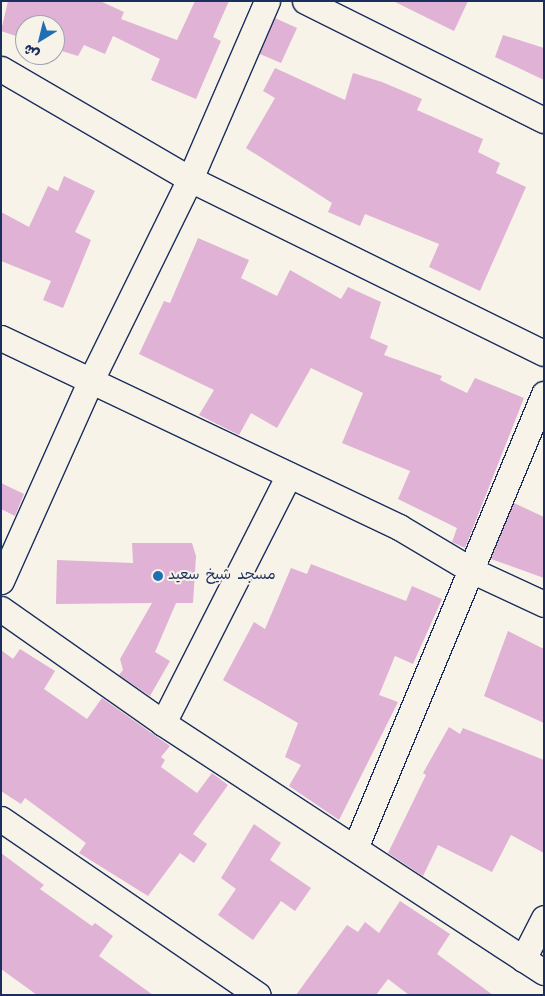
<!DOCTYPE html>
<html>
<head>
<meta charset="utf-8">
<style>
  body { margin:0 }
  #map { position:relative; width:545px; height:996px; overflow:hidden; background:#f7f3e8; font-family:Kalam,"Playpen Sans Arabic",sans-serif }
  div>[style] { position:absolute }
  .building>* { inset:0; background:#e0b2d5 }
  .roads { filter:drop-shadow(1px 0 #1b2f5e) drop-shadow(-1px 0 #1b2f5e) drop-shadow(0 1px #1b2f5e) drop-shadow(0 -1px #1b2f5e) }
  .street>* { height:25px; margin:-12.5px; padding:0 12.5px; transform-origin:12.5px; border-radius:12.5px; background:#f7f3e8 }
  .dots>* { width:14px; height:14px; translate:-50% -50%; box-sizing:border-box; border:2px solid #f7f3e8; border-radius:50% }
  span { translate:-50% -50%; white-space:nowrap; text-align:center; line-height:1.15; -webkit-text-stroke:4px #f7f3e8; paint-order:stroke }
  .poi-label { font-size:15px; color:#1b2f5e }
  .left { translate:0 -50%; text-align:left }
  .frame { position:absolute; inset:0; border:2px solid #1b2f5e; pointer-events:none }
  .north { position:absolute; left:15px; top:15px; width:50px; height:50px; box-sizing:border-box; background:#f7f3e8; border:1px solid #9fa5b1; border-radius:50%; rotate:216deg; font-size:14px; font-weight:700; line-height:20px; text-align:center; color:#1b2f5e }
  .north::after { content:''; display:block; margin:auto; width:18px; height:22px; background:#1f6fb2; clip-path:polygon(50% 0,100% 100%,50% 72%,0 100%) }
</style>
</head>
<body>
<div id="map">
  <div class="building">
    <div style="clip-path:polygon(8px 1px,100px 1px,124px 12px,121px 19px,177px 40px,195px 1px,229px 1px,213px 37px,221px 41px,196px 99px,151px 80px,160px 59px,113px 36px,105px 54px,84px 45px,78px 56px,55px 49px,55px 25px,25px 25px,25px 39px,1px 31px)"></div>
    <div style="clip-path:polygon(393px 1px,468px 1px,454px 31px)"></div>
    <div style="clip-path:polygon(275px 18px,297px 28px,281px 63px,260px 54px)"></div>
    <div style="clip-path:polygon(503px 35px,544px 48px,544px 80px,495px 57px)"></div>
    <div style="clip-path:polygon(275px 68px,345px 100px,353px 73px,382px 82px,422px 99px,417px 110px,483px 139px,478px 152px,500px 163px,496px 173px,526px 187px,480px 291px,429px 267px,439px 244px,365px 214px,360px 226px,328px 212px,332px 203px,246px 148px,275px 98px,263px 91px)"></div>
    <div style="clip-path:polygon(64px 176px,95px 191px,75px 232px,91px 240px,63px 308px,43px 300px,51px 281px,1px 261px,1px 212px,29px 227px,48px 186px,58px 191px)"></div>
    <div style="clip-path:polygon(198px 238px,249px 260px,241px 278px,277px 296px,290px 270px,341px 299px,348px 287px,381px 302px,370px 338px,388px 346px,384px 355px,442px 376px,440px 380px,467px 393px,475px 378px,524px 398px,465px 548px,452px 542px,457px 528px,398px 499px,410px 471px,342px 443px,363px 393px,311px 368px,277px 428px,251px 413px,239px 435px,199px 415px,214px 390px,139px 354px,164px 301px,170px 303px)"></div>
    <div style="clip-path:polygon(1px 483px,24px 494px,15px 516px,1px 509px)"></div>
    <div style="clip-path:polygon(514px 503px,544px 517px,544px 578px,491px 559px)"></div>
    <div style="clip-path:polygon(132px 543px,192px 543px,196px 556px,193px 603px,176px 603px,155px 652px,170px 661px,150px 696px,119px 675px,123px 670px,120px 659px,152px 603px,56px 604px,57px 560px,133px 563px)"></div>
    <div style="clip-path:polygon(311px 564px,406px 601px,412px 586px,442px 599px,413px 664px,395px 656px,379px 695px,398px 702px,339px 820px,289px 786px,301px 765px,285px 757px,298px 723px,223px 680px,254px 622px,265px 629px,291px 568px,307px 574px)"></div>
    <div style="clip-path:polygon(508px 631px,544px 649px,544px 723px,484px 696px)"></div>
    <div style="clip-path:polygon(20px 649px,55px 671px,44px 689px,87px 719px,102px 698px,170px 746px,161px 757px,165px 760px,161px 767px,197px 793px,212px 773px,228px 785px,193px 834px,207px 844px,194px 863px,180px 853px,148px 896px,79px 853px,86px 843px,25px 798px,21px 804px,1px 791px,1px 650px,13px 659px)"></div>
    <div style="clip-path:polygon(449px 727px,460px 734px,463px 728px,544px 760px,544px 853px,511px 835px,492px 872px,438px 845px,423px 876px,388px 853px,426px 775px,423px 773px)"></div>
    <div style="clip-path:polygon(254px 824px,281px 843px,270px 860px,311px 888px,295px 911px,281px 901px,253px 940px,218px 915px,236px 889px,221px 878px)"></div>
    <div style="clip-path:polygon(1px 853px,44px 885px,40px 889px,92px 926px,95px 923px,113px 936px,99px 956px,153px 995px,37px 995px,1px 969px)"></div>
    <div style="clip-path:polygon(400px 901px,450px 934px,437px 954px,493px 995px,409px 995px,388px 979px,376px 995px,296px 995px,347px 925px,358px 932px,365px 922px,379px 933px)"></div>
  </div>
  <div class="roads">
    <div class="street">
      <div style="left:305px;top:1px;width:267px;rotate:26.5deg"></div>
      <div style="left:1px;top:69px;width:219px;rotate:30.2deg"></div>
      <div style="left:190px;top:179px;width:394px;rotate:26.2deg"></div>
      <div style="left:1px;top:338px;width:441px;rotate:25.4deg"></div>
      <div style="left:399px;top:527px;width:86px;rotate:30.7deg"></div>
      <div style="left:473px;top:571px;width:78px;rotate:24.9deg"></div>
      <div style="left:1px;top:581px;width:220px;rotate:-65.9deg"></div>
      <div style="left:91px;top:380px;width:224px;rotate:-63.8deg"></div>
      <div style="left:190px;top:179px;width:194px;rotate:-66.6deg"></div>
      <div style="left:1px;top:609px;width:198px;rotate:35.1deg"></div>
      <div style="left:163px;top:723px;width:455px;rotate:33.2deg"></div>
      <div style="left:163px;top:723px;width:278px;rotate:-63.1deg"></div>
      <div style="left:1px;top:819px;width:311px;rotate:34.4deg"></div>
      <div style="left:355px;top:848px;width:492px;rotate:-67.4deg"></div>
      <div style="left:523px;top:959px;width:46px;rotate:-62.9deg"></div>
    </div>
  </div>
  <div class="dots">
    <div style="left:158px;top:576px;background:#1f6fb2"></div>
  </div>
  <div class="poi-label">
    <span class="left" style="left:168px;top:576px">مسجد شيخ سعيد</span>
  </div>
  <div class="frame"></div>
  <div class="north">ش</div>
</div>
</body>
</html>
